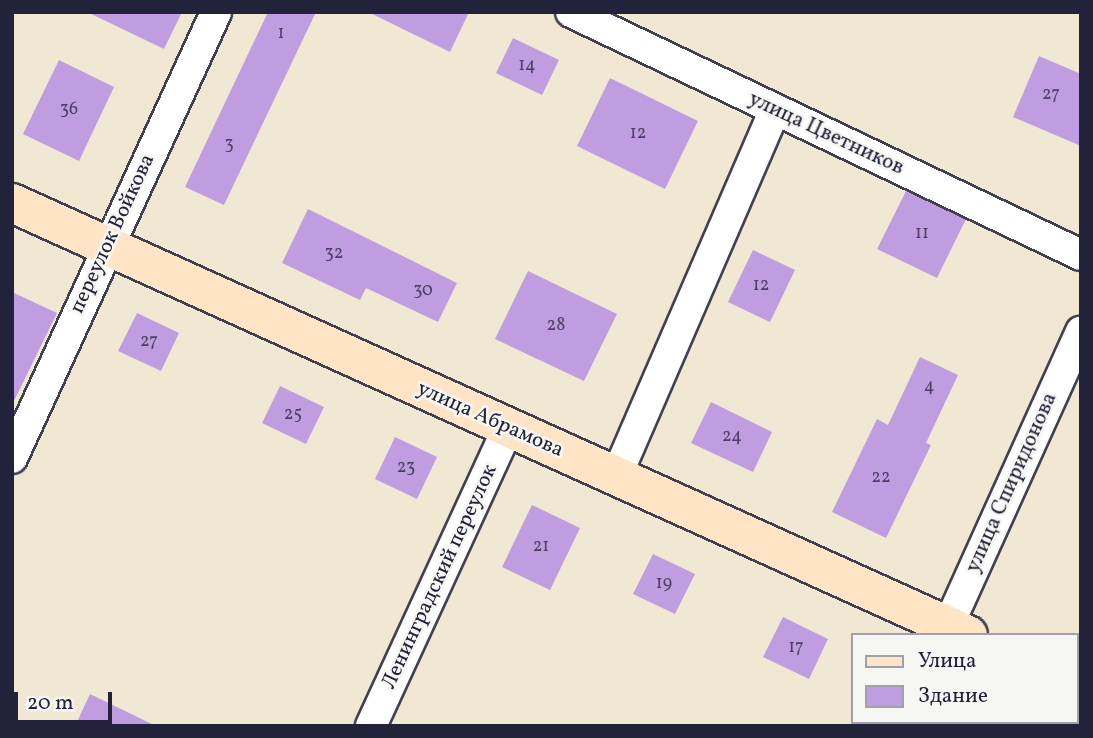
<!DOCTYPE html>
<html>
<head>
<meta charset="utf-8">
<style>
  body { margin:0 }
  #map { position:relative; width:1093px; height:738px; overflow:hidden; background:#f0e8d2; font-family:Vollkorn,serif }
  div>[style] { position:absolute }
  .building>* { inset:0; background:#c09de1 }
  .roads { filter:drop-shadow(2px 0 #414052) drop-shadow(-2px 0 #414052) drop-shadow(0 2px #414052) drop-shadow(0 -2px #414052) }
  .street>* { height:30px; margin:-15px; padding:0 15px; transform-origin:15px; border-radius:15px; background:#fff }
  .secondary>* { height:38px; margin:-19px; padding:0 19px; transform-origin:19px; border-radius:19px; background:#ffe4c6 }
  span { translate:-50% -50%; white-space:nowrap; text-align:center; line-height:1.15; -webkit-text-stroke:5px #f6f6f2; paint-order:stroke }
  .number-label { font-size:18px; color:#4a4164 }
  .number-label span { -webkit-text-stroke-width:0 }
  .street-label { font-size:21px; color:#22223b }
  .frame { position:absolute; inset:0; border:14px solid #22223b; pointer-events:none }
  .legend { position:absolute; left:851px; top:633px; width:228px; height:91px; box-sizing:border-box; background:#f6f6f2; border:2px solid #a1a1a9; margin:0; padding:9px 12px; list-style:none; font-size:21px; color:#22223b }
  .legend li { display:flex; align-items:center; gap:14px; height:35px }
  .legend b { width:35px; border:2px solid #a1a1a9 }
  .scale { position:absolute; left:14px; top:692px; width:98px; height:32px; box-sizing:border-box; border:4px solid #22223b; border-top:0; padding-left:9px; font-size:21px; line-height:24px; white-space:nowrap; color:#22223b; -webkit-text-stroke:5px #f6f6f2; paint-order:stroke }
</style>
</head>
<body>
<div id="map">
  <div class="building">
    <div style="clip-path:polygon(87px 12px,182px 12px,164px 49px)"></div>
    <div style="clip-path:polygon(268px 12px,316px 12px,224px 205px,185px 187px)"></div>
    <div style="clip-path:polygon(368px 12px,469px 12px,450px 52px)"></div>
    <div style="clip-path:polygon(513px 38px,559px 60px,542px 95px,496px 73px)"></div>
    <div style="clip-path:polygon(1039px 56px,1081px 74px,1081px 146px,1013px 117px)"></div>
    <div style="clip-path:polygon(59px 60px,114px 87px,79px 161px,23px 134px)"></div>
    <div style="clip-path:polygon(610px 78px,698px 121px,665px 189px,577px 146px)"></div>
    <div style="clip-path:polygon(906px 191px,966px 219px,937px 278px,877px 249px)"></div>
    <div style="clip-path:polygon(308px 209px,457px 283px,438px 322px,366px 288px,360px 300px,282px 263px)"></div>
    <div style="clip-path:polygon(753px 250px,795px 270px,770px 322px,728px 302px)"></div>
    <div style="clip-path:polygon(528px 271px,617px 314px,584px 381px,495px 339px)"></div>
    <div style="clip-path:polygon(12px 292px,57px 313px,12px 405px)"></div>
    <div style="clip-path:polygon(137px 313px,179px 333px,161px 371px,118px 351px)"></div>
    <div style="clip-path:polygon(920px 357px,958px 375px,926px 443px,931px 445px,886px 538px,832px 512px,877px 419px,888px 425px)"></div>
    <div style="clip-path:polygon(280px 386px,324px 407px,306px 444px,262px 423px)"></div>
    <div style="clip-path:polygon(711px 402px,772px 432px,753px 472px,691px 443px)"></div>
    <div style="clip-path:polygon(395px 437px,437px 457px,417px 499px,375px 479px)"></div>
    <div style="clip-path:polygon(532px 505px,580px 528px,550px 590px,502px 567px)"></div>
    <div style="clip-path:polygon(653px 554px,695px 574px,675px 614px,633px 594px)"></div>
    <div style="clip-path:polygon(783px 617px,828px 639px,809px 679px,763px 657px)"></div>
    <div style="clip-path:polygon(90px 694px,156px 726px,75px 726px)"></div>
  </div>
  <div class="roads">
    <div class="street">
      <div style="left:571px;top:12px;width:565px;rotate:25.48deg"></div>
      <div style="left:12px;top:458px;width:490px;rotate:-65.4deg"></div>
      <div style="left:616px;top:477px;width:400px;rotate:-66.6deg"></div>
      <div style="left:944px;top:635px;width:333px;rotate:-65.7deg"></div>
      <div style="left:371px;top:726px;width:328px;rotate:-65.3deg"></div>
      <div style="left:910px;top:726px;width:4px;rotate:-76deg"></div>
    </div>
    <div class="secondary">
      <div style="left:12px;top:203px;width:1049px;rotate:24.32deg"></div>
      <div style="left:1077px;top:686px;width:4px;rotate:14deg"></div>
    </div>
  </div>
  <div class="number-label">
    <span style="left:281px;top:34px">1</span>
    <span style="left:527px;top:66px">14</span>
    <span style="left:1051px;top:95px">27</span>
    <span style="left:69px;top:110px">36</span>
    <span style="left:638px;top:134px">12</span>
    <span style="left:229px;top:145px">3</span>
    <span style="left:922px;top:234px">11</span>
    <span style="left:334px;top:254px">32</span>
    <span style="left:761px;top:286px">12</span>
    <span style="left:423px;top:291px">30</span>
    <span style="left:556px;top:326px">28</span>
    <span style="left:149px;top:342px">27</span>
    <span style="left:929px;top:387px">4</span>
    <span style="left:293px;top:415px">25</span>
    <span style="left:732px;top:437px">24</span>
    <span style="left:406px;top:468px">23</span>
    <span style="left:881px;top:478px">22</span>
    <span style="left:541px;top:547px">21</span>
    <span style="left:664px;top:584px">19</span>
    <span style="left:796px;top:648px">17</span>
  </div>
  <div class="street-label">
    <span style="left:826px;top:134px;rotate:25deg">улица Цветников</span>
    <span style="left:113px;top:234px;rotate:-65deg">переулок Войкова</span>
    <span style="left:490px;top:420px;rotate:24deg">улица Абрамова</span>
    <span style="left:1012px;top:483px;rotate:-66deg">улица Спиридонова</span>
    <span style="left:440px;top:577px;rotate:-65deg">Ленинградский переулок</span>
  </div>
  <div class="frame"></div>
  <ul class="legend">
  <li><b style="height:9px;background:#ffe4c6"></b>Улица</li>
  <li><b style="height:19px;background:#c09de1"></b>Здание</li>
  </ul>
  <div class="scale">20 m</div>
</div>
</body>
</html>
